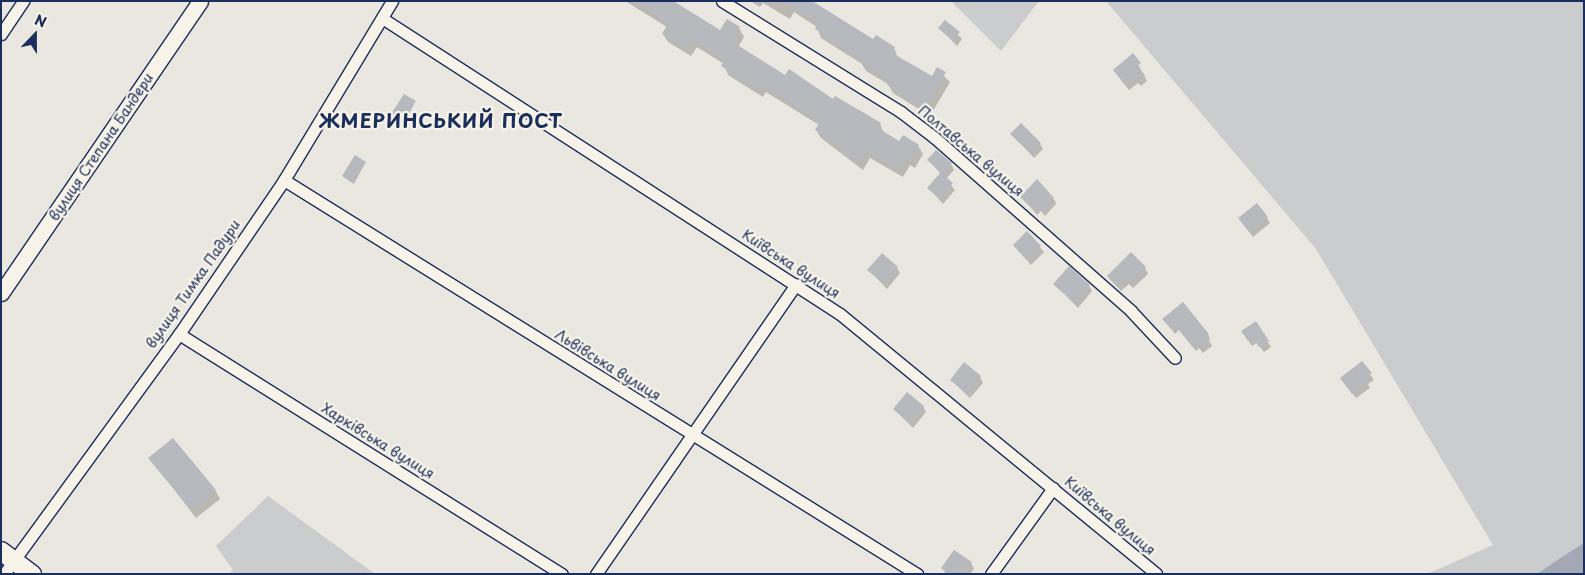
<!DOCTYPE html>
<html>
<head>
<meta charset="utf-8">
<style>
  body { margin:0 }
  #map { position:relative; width:1585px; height:575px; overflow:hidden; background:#eae7e0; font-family:"Playpen Sans",sans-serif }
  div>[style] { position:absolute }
  .green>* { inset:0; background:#cbcccd }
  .water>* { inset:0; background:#a3a8b4 }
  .shadow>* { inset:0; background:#0003 }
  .building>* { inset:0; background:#b6babf }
  .roads { filter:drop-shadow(1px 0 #1b2f5e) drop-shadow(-1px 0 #1b2f5e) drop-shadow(0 1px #1b2f5e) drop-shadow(0 -1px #1b2f5e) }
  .street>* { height:11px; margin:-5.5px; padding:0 5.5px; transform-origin:5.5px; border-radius:5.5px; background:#f7f3e8 }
  .secondary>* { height:15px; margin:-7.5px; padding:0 7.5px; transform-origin:7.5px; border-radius:7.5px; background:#f7f3e8 }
  .primary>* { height:18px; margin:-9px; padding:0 9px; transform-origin:9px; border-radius:9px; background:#f7f3e8 }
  span { translate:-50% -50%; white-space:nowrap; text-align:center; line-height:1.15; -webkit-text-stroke:4.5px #f7f3e8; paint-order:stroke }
  .street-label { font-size:14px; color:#1b2f5e }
  .district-label { font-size:19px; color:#1b2f5e; font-weight:700; letter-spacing:1px }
  .frame { position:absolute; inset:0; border:2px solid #1b2f5e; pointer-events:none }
  .north { position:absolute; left:10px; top:10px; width:50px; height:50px; -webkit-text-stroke:4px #f7f3e8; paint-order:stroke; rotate:22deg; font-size:14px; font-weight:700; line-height:20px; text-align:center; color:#1b2f5e }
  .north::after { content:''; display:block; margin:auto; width:18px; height:22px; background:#1b2f5e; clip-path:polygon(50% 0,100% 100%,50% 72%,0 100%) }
</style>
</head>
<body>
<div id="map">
  <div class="green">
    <div style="clip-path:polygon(951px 1px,1039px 1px,1001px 51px)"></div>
    <div style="clip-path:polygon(1106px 1px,1584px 1px,1584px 574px,1427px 574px,1493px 545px,1316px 249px)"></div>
    <div style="clip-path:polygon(268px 496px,353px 558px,375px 574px,229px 574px,233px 570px,216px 546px)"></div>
  </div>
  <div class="water">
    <div style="clip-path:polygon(1584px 543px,1584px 574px,1537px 574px,1559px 559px)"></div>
  </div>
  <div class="shadow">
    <div style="clip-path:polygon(625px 1px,673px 1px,721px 31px,728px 21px,739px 28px,744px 37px,738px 47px,786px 77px,880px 124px,884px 133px,900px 142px,918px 146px,923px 154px,915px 168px,910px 165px,903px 177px,870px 158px,863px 170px,821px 138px,816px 130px,819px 125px,766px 92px,763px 97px,728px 75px,724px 64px,697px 47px,691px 56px,668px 42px,663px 34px,667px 27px)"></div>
    <div style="clip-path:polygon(750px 1px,810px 1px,874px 41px,894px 48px,898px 58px,932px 78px,937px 69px,950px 82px,930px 116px,893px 93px,888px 84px,866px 71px,862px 64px,821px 38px,817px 27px,794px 12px,790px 19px,763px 3px,760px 7px)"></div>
    <div style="clip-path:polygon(945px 22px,962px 39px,957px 46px,940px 28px)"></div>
    <div style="clip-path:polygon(1133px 55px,1147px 81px,1141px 86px,1138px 83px,1129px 90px,1118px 76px)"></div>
    <div style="clip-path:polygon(415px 102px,403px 126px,392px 120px,391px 117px)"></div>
    <div style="clip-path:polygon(1012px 134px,1040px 144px,1043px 149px,1034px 158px)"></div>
    <div style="clip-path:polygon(929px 161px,951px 164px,954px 170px,946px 179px,955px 190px,943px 204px,929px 188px,941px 174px)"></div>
    <div style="clip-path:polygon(365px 163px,354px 184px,345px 178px,343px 176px)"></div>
    <div style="clip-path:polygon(1037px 181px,1055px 201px,1056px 204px,1045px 216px,1041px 211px,1037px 215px,1022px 197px)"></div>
    <div style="clip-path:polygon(1267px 218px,1270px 223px,1253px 237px,1243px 224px)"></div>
    <div style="clip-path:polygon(1027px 233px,1044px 252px,1031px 265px,1014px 246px)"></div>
    <div style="clip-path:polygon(897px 268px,900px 273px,887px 289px,869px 270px)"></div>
    <div style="clip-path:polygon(1145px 268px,1148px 274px,1133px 288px,1129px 284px,1121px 291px,1108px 276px)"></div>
    <div style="clip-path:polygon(1055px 284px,1089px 286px,1092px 291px,1078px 308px)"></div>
    <div style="clip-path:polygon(1164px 319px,1209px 341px,1212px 346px,1203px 353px,1199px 348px,1196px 351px,1179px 330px,1175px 334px)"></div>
    <div style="clip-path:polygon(1255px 323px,1271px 347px,1264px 352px,1257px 343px,1252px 346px,1246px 337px)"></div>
    <div style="clip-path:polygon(1362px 363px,1374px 380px,1368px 384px,1370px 388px,1356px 398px,1345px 384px)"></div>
    <div style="clip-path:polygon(980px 377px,983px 383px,970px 398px,951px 380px)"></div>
    <div style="clip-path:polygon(923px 406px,926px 412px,913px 428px,894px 409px)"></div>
    <div style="clip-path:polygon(150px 458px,215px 490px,220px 499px,196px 518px)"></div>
    <div style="clip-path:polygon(971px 563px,974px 569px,970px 574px,946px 574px,942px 568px)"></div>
  </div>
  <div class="building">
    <div style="clip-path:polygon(634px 1px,673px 1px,720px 30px,727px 19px,740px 27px,731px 41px,785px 75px,789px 69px,833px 99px,835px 96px,866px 114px,881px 123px,878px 128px,899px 141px,903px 135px,919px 145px,910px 160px,905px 157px,898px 170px,865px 150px,858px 162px,842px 153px,845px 148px,815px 130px,820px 121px,761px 84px,758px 90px,721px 66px,725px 60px,692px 39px,686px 48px,662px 34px,668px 23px)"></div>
    <div style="clip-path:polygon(783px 1px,812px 1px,873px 39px,876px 35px,895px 47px,892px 53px,932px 76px,937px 67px,946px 72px,925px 109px,887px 85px,890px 81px,815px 29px,818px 23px)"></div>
    <div style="clip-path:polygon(945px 20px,960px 32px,953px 41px,938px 28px)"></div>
    <div style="clip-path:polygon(1133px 53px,1141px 63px,1137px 66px,1145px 75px,1137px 82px,1134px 78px,1125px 85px,1113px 70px)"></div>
    <div style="clip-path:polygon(404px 94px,416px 101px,401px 125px,389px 117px)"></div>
    <div style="clip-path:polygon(1021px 123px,1041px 143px,1030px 153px,1010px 134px)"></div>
    <div style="clip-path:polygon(936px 150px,952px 163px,942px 174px,953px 183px,940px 199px,927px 188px,941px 172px,927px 160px)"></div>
    <div style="clip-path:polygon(355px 155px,366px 162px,353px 183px,342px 176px)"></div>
    <div style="clip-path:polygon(1037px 179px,1054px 198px,1042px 211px,1037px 206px,1034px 210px,1020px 197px)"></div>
    <div style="clip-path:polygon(1257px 203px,1268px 217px,1249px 232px,1238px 218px)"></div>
    <div style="clip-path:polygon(1027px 231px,1041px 246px,1027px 260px,1013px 245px)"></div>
    <div style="clip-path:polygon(1131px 252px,1146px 267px,1129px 283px,1125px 279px,1117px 287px,1107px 276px)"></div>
    <div style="clip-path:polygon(882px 253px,898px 267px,884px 284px,867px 270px)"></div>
    <div style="clip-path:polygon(1069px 266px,1090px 285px,1074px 303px,1053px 284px)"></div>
    <div style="clip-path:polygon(1183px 302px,1208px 333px,1210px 340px,1199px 348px,1195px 343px,1192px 346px,1175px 325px,1171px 329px,1162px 319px)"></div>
    <div style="clip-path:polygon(1256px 321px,1269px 341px,1259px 347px,1253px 338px,1248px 341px,1241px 331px)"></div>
    <div style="clip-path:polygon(1362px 361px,1372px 373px,1365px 378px,1368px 381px,1352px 394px,1340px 378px)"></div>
    <div style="clip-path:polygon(964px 362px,981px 376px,966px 393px,950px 380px)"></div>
    <div style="clip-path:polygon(907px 392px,924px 406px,909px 423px,893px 409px)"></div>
    <div style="clip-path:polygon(173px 438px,216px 490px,191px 510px,148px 458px)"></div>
    <div style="clip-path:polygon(954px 550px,972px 562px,964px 574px,949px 574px,941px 568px)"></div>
  </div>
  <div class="roads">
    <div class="street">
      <div style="left:722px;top:1px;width:211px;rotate:31.8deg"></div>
      <div style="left:901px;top:112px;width:43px;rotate:37.4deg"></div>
      <div style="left:935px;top:138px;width:261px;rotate:41.4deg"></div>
      <div style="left:1131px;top:311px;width:64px;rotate:46.9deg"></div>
      <div style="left:382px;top:18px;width:545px;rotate:32.87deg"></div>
      <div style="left:840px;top:314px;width:409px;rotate:39.4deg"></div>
      <div style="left:1px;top:34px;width:40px;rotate:-56deg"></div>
      <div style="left:284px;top:180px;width:746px;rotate:31.9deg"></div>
      <div style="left:179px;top:334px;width:452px;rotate:32.1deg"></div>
      <div style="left:4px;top:574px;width:297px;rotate:-53.9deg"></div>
      <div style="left:179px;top:334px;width:186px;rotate:-55.7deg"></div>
      <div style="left:284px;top:180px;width:209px;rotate:-58.9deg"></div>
      <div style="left:596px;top:574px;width:352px;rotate:-55.4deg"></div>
      <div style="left:991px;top:574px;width:106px;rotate:-54.2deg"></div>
    </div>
    <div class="secondary">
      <div style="left:1px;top:293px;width:353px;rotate:-55.7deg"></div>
    </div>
    <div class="primary">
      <div style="left:1px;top:551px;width:39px;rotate:37deg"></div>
    </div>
  </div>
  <div class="street-label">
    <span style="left:101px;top:147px;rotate:-56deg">вулиця Степана Бандери</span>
    <span style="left:971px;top:151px;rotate:40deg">Полтавська вулиця</span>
    <span style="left:791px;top:264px;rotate:33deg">Київська вулиця</span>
    <span style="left:193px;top:284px;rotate:-55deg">вулиця Тимка Падури</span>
    <span style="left:608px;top:365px;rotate:32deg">Львівська вулиця</span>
    <span style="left:378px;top:441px;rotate:32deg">Харківська вулиця</span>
    <span style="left:1110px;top:516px;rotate:40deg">Київська вулиця</span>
  </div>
  <div class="district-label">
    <span style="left:441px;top:121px">ЖМЕРИНСЬКИЙ ПОСТ</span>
  </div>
  <div class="frame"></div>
  <div class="north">N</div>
</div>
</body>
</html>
